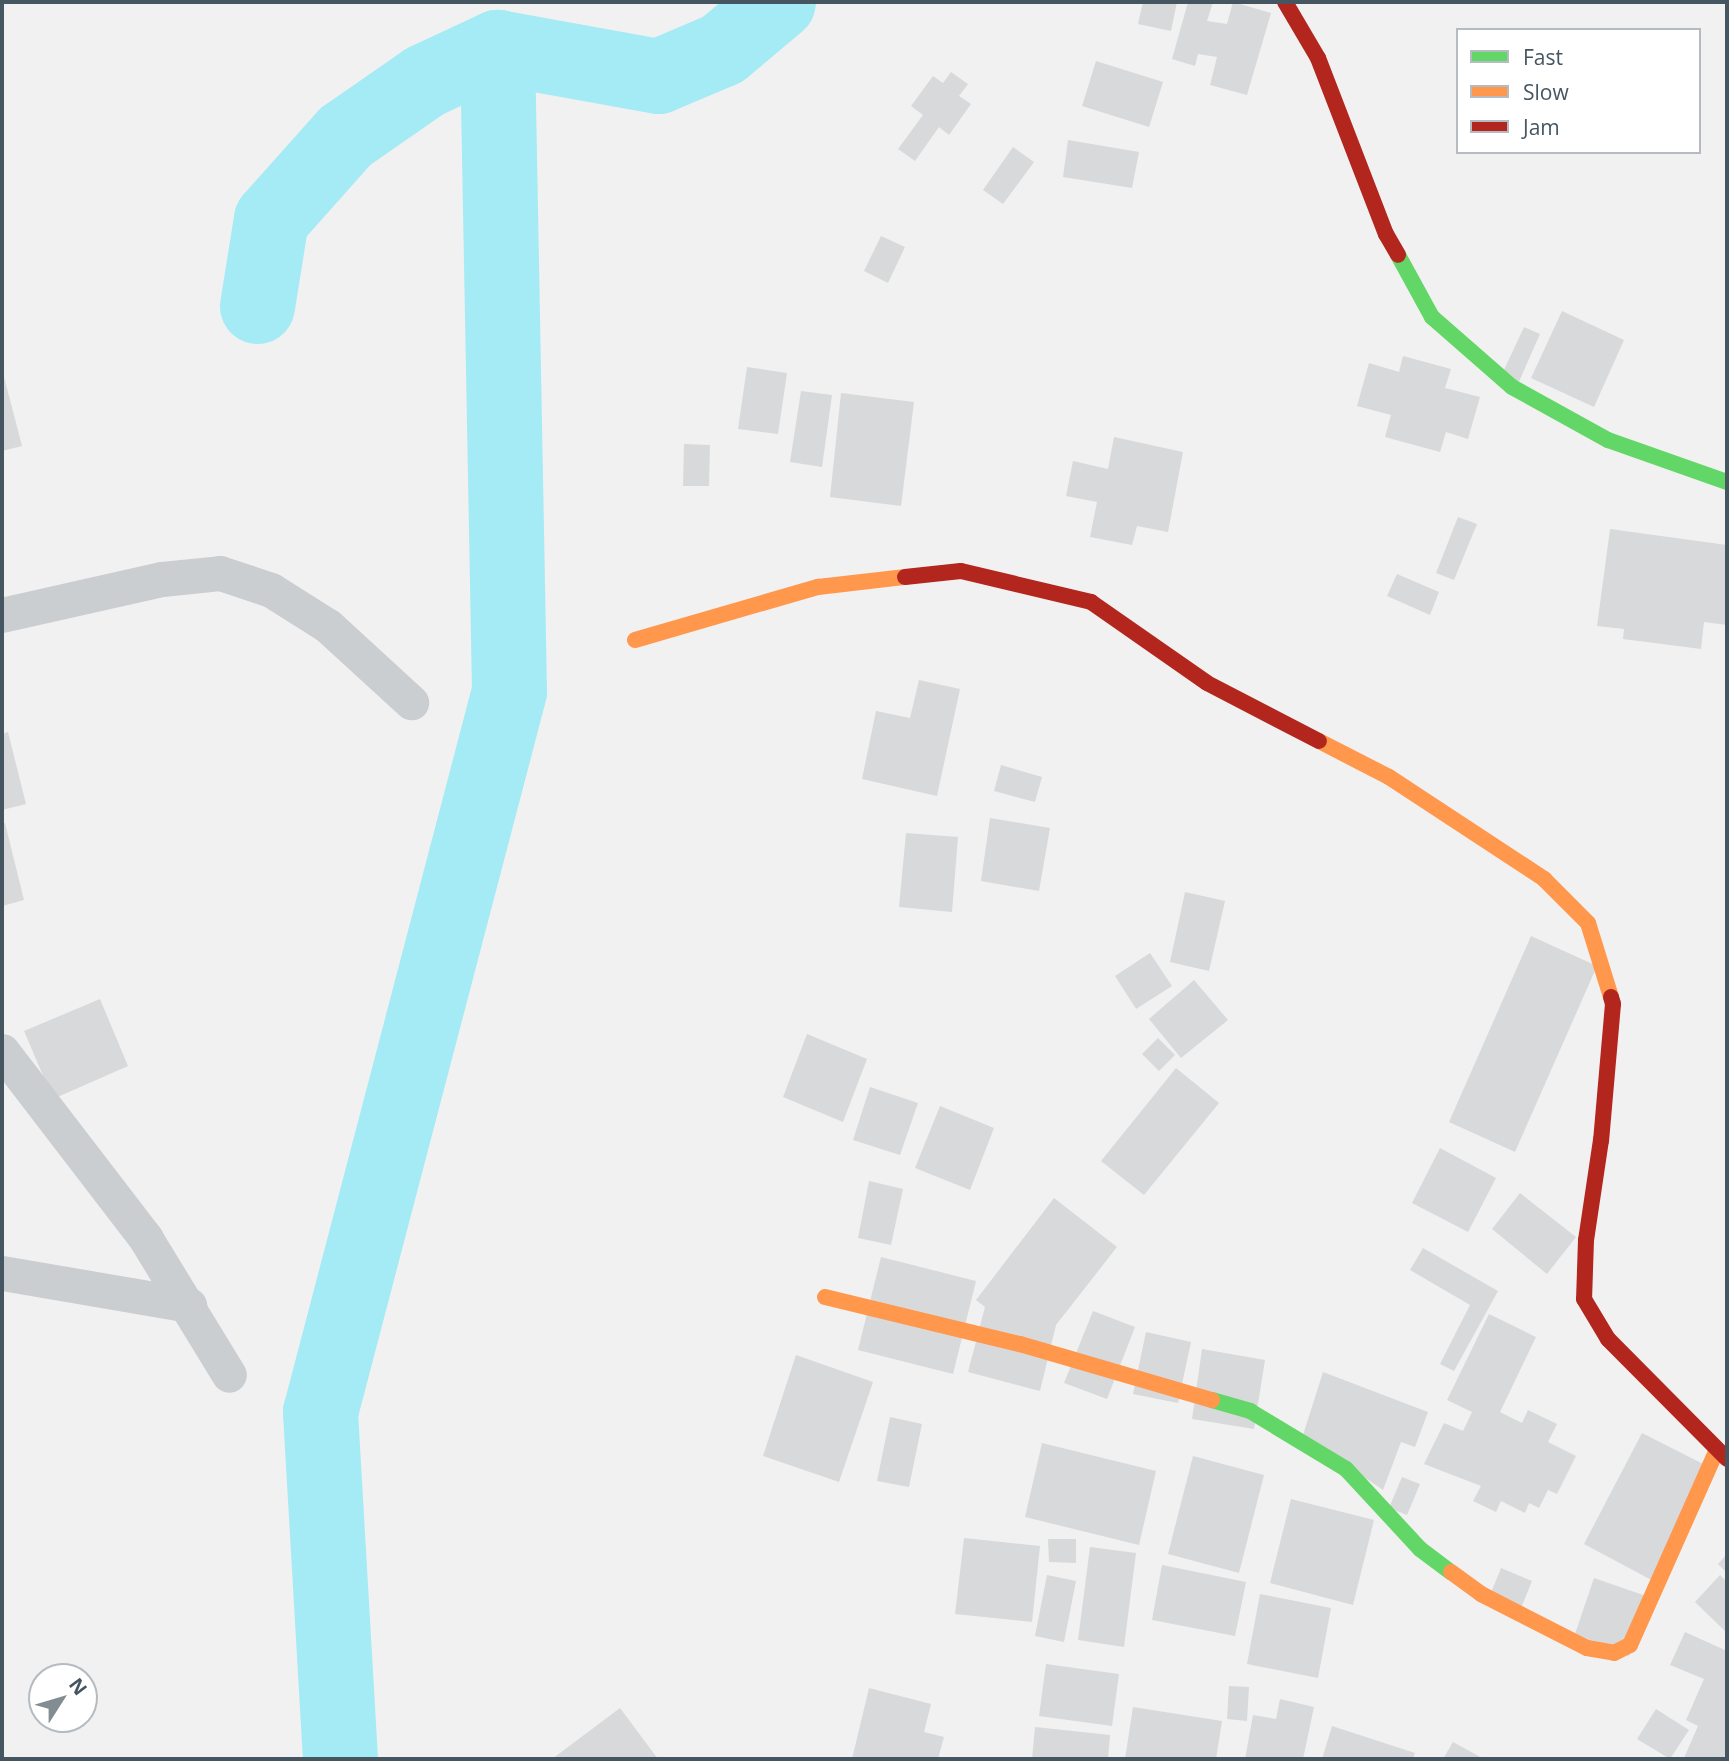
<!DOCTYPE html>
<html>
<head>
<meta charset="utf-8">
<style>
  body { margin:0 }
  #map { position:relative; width:1729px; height:1761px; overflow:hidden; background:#f2f1f1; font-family:"Open Sans",sans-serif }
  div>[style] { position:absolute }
  .river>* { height:75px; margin:-37.5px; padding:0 37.5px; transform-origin:37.5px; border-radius:37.5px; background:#a4ebf5 }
  .building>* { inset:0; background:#d8d9da }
  .street>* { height:35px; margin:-17.5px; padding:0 17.5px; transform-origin:17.5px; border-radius:17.5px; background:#cbced1 }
  .fast>* { height:16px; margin:-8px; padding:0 8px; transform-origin:8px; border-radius:8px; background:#63d668 }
  .slow>* { height:16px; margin:-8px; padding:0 8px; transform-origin:8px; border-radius:8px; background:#ff974d }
  .jam>* { height:16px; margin:-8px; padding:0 8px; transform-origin:8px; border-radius:8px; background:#b3261e }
  span { translate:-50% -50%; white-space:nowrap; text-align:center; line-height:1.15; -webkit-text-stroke:5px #fff; paint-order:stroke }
  .frame { position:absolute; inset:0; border:4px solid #465661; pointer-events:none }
  .legend { position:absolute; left:1456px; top:28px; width:245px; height:126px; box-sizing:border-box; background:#fff; border:2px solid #b5bbc0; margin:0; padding:9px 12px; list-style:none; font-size:21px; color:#465661 }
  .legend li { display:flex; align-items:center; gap:14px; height:35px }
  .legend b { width:35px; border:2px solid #b5bbc0 }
  .north { position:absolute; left:28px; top:1663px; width:70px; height:70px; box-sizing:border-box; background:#fff; border:2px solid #b5bbc0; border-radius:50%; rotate:53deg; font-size:19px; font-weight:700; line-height:28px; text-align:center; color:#465661 }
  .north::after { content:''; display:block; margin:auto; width:24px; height:32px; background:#828c93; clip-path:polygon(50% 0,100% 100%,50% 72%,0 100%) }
</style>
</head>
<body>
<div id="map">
  <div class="river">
    <div style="left:257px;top:306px;width:88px;rotate:-80.9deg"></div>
    <div style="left:271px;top:219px;width:111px;rotate:-48.3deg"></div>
    <div style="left:345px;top:136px;width:96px;rotate:-34.8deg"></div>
    <div style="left:424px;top:81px;width:81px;rotate:-25deg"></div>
    <div style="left:497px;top:47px;width:164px;rotate:10.2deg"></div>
    <div style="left:658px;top:76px;width:69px;rotate:-22.9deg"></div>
    <div style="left:722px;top:49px;width:73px;rotate:-40deg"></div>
    <div style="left:340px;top:1759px;width:348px;rotate:-93.3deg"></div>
    <div style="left:320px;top:1412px;width:745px;rotate:-75.31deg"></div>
    <div style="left:509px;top:691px;width:644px;rotate:-91.07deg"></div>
  </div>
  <div class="building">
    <div style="clip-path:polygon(1143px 2px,1177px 2px,1171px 31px,1138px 24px)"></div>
    <div style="clip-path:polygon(1188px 2px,1213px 2px,1207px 21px,1227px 24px,1233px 2px,1271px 13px,1247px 95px,1210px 85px,1217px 57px,1198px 54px,1195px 66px,1172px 59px)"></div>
    <div style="clip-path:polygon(1096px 61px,1163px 82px,1149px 127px,1082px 106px)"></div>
    <div style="clip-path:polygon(951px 72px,968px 84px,959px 96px,971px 104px,949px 135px,939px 127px,915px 161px,898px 149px,923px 115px,911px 106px,933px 76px,943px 83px)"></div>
    <div style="clip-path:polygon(1068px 140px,1139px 152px,1132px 188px,1063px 177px)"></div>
    <div style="clip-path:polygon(1013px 147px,1034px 162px,1003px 204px,983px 190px)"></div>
    <div style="clip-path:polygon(881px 236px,905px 247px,888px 283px,864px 271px)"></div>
    <div style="clip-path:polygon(1562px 311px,1624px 340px,1594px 407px,1531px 378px)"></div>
    <div style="clip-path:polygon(1524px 327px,1540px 334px,1514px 393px,1497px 385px)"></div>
    <div style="clip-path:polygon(1403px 356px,1451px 369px,1445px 388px,1480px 397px,1468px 439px,1446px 432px,1440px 452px,1385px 437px,1391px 415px,1357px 406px,1369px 363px,1399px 372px)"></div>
    <div style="clip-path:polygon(747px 367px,787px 373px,778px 434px,738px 429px)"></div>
    <div style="clip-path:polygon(3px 373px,22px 446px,2px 451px,2px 374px)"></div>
    <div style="clip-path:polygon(801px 391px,832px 395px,822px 467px,790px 462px)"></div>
    <div style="clip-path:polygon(841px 393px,914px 402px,901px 506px,830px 497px)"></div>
    <div style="clip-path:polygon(1114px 437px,1183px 452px,1168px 532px,1137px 526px,1132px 545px,1090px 537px,1097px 502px,1066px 496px,1073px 461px,1108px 469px)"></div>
    <div style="clip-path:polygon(684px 444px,710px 445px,709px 486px,683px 486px)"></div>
    <div style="clip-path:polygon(1458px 517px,1477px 524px,1454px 580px,1436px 573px)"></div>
    <div style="clip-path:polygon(1610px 529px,1727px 545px,1727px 625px,1704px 622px,1701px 649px,1623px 639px,1624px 629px,1597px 626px)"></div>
    <div style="clip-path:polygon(1397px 574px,1439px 592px,1430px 615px,1387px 596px)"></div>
    <div style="clip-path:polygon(919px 680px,960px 689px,937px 796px,862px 779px,876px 711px,910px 718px)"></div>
    <div style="clip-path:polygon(8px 732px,26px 804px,2px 810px,2px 734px)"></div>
    <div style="clip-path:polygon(1001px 765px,1042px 777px,1035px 802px,994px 791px)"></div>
    <div style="clip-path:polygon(990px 818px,1050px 828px,1039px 891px,981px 881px)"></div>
    <div style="clip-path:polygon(5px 823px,24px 900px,2px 906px,2px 824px)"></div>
    <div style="clip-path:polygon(906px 833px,958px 837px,952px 912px,899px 907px)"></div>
    <div style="clip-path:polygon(1185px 892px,1225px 901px,1209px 971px,1170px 962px)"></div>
    <div style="clip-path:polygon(1531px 936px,1597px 966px,1515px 1152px,1449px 1122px)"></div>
    <div style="clip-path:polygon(1150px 953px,1172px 986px,1136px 1009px,1115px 976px)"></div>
    <div style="clip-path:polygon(1194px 980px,1228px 1020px,1181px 1058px,1149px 1019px)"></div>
    <div style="clip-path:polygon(100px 999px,128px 1066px,53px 1099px,24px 1031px)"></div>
    <div style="clip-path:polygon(807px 1034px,867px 1059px,843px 1122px,783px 1097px)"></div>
    <div style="clip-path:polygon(1158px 1038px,1175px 1055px,1159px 1071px,1142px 1054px)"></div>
    <div style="clip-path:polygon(1176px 1068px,1219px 1103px,1144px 1195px,1101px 1161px)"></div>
    <div style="clip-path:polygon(870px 1087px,918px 1103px,900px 1155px,853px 1140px)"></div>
    <div style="clip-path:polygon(940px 1106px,994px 1128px,970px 1190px,915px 1168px)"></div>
    <div style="clip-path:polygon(1440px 1148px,1496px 1178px,1468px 1232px,1412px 1203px)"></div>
    <div style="clip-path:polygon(869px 1181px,903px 1189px,891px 1245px,858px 1238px)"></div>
    <div style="clip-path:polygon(1520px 1193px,1576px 1237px,1547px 1274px,1492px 1229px)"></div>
    <div style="clip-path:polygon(1054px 1198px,1117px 1247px,1056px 1325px,1040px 1391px,968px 1372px,985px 1307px,976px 1300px)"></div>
    <div style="clip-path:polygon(1423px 1248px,1498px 1291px,1454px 1371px,1440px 1364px,1470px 1305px,1410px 1270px)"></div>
    <div style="clip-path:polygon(881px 1257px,976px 1281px,953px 1374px,858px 1350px)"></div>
    <div style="clip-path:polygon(1093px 1311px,1135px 1327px,1107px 1399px,1064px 1383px)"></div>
    <div style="clip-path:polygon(1489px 1314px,1536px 1337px,1500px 1412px,1522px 1423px,1528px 1410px,1557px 1424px,1548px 1442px,1576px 1456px,1557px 1494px,1548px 1490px,1539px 1508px,1529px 1503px,1525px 1513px,1501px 1501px,1496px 1512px,1473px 1501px,1481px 1486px,1424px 1464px,1444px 1423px,1463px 1431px,1472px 1412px,1447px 1400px)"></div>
    <div style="clip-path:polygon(1146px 1332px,1191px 1342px,1178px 1403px,1133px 1394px)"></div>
    <div style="clip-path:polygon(1202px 1349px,1265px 1360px,1254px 1429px,1192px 1419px)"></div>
    <div style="clip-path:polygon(796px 1355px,873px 1382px,839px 1482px,763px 1456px)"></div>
    <div style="clip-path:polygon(1323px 1372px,1428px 1412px,1415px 1447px,1401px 1442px,1383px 1490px,1303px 1435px)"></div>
    <div style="clip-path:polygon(890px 1417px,922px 1424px,909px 1487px,877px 1481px)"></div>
    <div style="clip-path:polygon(1642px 1433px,1715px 1470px,1657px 1583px,1584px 1544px)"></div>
    <div style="clip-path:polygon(1042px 1443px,1156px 1471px,1139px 1545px,1025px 1517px)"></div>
    <div style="clip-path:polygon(1193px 1456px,1264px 1475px,1239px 1573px,1168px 1554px)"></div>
    <div style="clip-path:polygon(1402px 1477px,1420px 1484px,1407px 1515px,1389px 1508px)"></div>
    <div style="clip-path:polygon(1291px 1499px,1374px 1520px,1353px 1605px,1270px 1583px)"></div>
    <div style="clip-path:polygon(964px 1538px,1040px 1546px,1032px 1622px,955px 1614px)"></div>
    <div style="clip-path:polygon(1048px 1539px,1076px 1539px,1076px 1563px,1049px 1562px)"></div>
    <div style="clip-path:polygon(1090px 1547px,1136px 1553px,1124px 1647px,1078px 1640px)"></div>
    <div style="clip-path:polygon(1727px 1554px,1727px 1573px,1718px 1564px)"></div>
    <div style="clip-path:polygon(1162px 1565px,1246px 1582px,1235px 1636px,1152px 1620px)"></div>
    <div style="clip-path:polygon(1501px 1568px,1532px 1581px,1519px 1613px,1488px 1600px)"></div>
    <div style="clip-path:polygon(1047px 1575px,1076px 1581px,1064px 1642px,1035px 1636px)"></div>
    <div style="clip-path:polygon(1720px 1575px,1727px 1582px,1727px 1633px,1695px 1602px)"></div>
    <div style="clip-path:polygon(1594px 1578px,1649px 1597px,1629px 1656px,1574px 1637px)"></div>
    <div style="clip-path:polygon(1260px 1594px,1331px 1608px,1318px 1678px,1247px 1664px)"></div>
    <div style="clip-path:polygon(1685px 1632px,1727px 1651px,1727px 1759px,1684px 1758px,1698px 1726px,1686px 1720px,1704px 1679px,1670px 1665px)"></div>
    <div style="clip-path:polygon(1046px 1664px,1119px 1674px,1112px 1726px,1039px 1716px)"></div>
    <div style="clip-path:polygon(1229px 1686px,1249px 1687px,1247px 1721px,1227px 1719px)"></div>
    <div style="clip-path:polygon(869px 1688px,931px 1704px,924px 1732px,944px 1737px,938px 1759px,852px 1759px)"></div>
    <div style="clip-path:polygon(1280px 1699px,1314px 1707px,1303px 1759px,1245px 1759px,1253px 1715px,1276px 1719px)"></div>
    <div style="clip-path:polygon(1133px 1707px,1222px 1721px,1216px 1759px,1125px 1759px)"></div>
    <div style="clip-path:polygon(620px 1708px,658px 1759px,552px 1759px)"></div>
    <div style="clip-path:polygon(1656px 1709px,1689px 1730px,1670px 1759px,1637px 1739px)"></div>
    <div style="clip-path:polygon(1332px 1726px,1415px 1753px,1413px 1759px,1322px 1759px)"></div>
    <div style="clip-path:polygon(1035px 1727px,1110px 1735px,1108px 1759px,1032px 1759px)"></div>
    <div style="clip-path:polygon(1453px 1742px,1484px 1759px,1443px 1759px)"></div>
  </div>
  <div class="street">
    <div style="left:2px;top:615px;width:164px;rotate:-12.7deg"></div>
    <div style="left:162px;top:579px;width:58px;rotate:-5.9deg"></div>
    <div style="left:220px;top:573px;width:54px;rotate:18.4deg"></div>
    <div style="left:271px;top:590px;width:67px;rotate:32.3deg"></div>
    <div style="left:328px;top:626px;width:113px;rotate:42.5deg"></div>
    <div style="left:2px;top:1051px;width:237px;rotate:52.5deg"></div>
    <div style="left:146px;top:1239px;width:159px;rotate:58.6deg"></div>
    <div style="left:2px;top:1273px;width:190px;rotate:9.7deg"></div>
  </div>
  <div class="fast">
    <div style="left:1398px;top:255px;width:71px;rotate:61.3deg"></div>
    <div style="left:1432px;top:317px;width:106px;rotate:41.2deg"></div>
    <div style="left:1512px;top:387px;width:110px;rotate:28.9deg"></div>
    <div style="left:1608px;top:440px;width:126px;rotate:19.4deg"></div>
    <div style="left:1212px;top:1400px;width:40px;rotate:16deg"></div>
    <div style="left:1250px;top:1411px;width:112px;rotate:31.1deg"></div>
    <div style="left:1346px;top:1469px;width:109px;rotate:47.2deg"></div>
    <div style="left:1420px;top:1549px;width:39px;rotate:37deg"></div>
  </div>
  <div class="slow">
    <div style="left:635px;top:640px;width:191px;rotate:-16.2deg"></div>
    <div style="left:818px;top:587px;width:88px;rotate:-6.6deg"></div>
    <div style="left:1319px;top:741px;width:79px;rotate:27.2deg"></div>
    <div style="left:1389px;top:777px;width:186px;rotate:33.3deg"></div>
    <div style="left:1544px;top:879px;width:62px;rotate:45deg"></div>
    <div style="left:1588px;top:923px;width:77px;rotate:72.7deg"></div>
    <div style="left:825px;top:1297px;width:201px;rotate:13.6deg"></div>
    <div style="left:1020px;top:1344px;width:200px;rotate:16.3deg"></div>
    <div style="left:1451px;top:1572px;width:37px;rotate:36deg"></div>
    <div style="left:1481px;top:1594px;width:119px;rotate:27deg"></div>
    <div style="left:1587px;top:1648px;width:27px;rotate:10deg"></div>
    <div style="left:1614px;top:1653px;width:18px;rotate:-27deg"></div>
    <div style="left:1630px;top:1645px;width:214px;rotate:-66deg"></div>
  </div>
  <div class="jam">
    <div style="left:1285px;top:2px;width:65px;rotate:59.5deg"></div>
    <div style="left:1318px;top:58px;width:189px;rotate:68.9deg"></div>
    <div style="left:1386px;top:234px;width:24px;rotate:60deg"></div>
    <div style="left:905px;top:577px;width:56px;rotate:-6.1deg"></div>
    <div style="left:961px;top:571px;width:134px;rotate:13.4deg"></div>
    <div style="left:1091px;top:602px;width:141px;rotate:34.9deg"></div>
    <div style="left:1207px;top:683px;width:126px;rotate:27.4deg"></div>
    <div style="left:1611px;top:997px;width:7px;rotate:74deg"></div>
    <div style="left:1613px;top:1004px;width:137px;rotate:95deg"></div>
    <div style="left:1601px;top:1140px;width:101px;rotate:98.5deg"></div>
    <div style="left:1586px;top:1240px;width:59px;rotate:91.9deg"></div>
    <div style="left:1584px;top:1299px;width:47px;rotate:59deg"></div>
    <div style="left:1608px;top:1339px;width:169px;rotate:45.2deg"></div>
  </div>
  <div class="frame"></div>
  <ul class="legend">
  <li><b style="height:9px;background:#63d668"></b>Fast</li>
  <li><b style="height:9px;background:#ff974d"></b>Slow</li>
  <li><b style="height:9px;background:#b3261e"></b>Jam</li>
  </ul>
  <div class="north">N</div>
</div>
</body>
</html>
